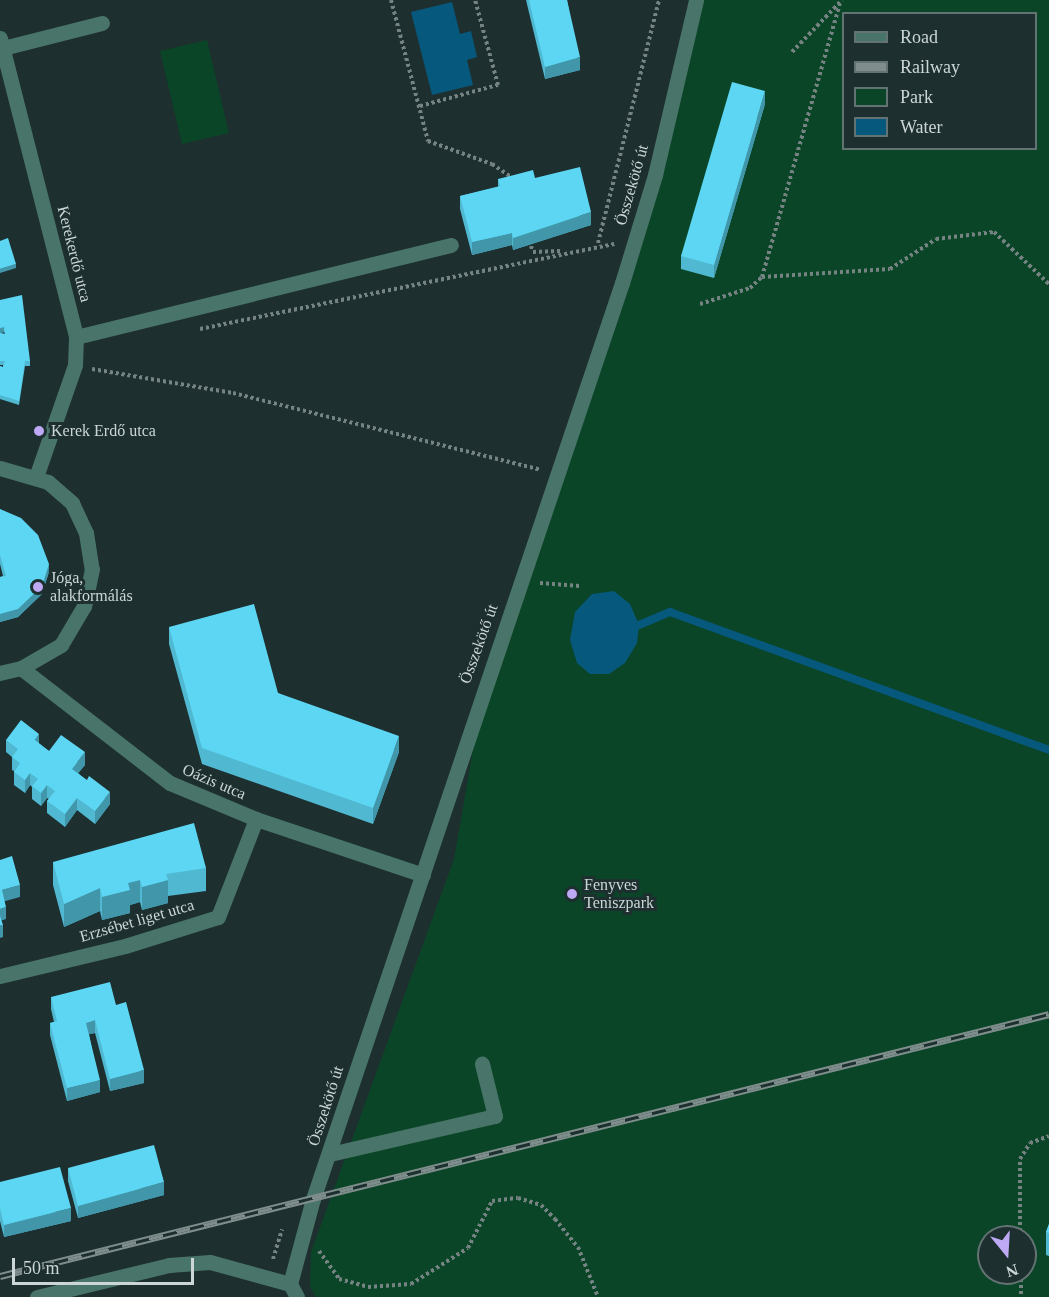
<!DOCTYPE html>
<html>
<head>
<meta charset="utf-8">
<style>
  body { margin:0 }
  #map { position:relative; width:1049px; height:1297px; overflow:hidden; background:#1d2f2f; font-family:"Times New Roman",serif }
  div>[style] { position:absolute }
  .green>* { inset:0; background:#0b4527 }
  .water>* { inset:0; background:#07587d }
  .stream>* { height:8px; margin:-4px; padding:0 4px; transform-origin:4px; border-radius:4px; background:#07587d }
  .path>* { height:4px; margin-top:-2px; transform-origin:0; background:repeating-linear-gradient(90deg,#758383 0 3px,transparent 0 6px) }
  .minor>* { height:15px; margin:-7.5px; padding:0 7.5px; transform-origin:7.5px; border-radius:7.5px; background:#497469 }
  .rail>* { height:7px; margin-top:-3.5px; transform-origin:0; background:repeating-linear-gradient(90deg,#1d2f2f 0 14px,#7f8d8d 0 28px); box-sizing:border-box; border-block:2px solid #7f8d8d }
  .wall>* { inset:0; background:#50b8d1 }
  .shaded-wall>* { inset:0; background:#4196aa }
  .building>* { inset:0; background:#5dd6f3 }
  .dots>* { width:16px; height:16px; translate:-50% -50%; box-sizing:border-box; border:3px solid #1d2f2f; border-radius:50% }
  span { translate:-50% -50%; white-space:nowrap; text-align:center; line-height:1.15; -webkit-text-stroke:6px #1d2f2f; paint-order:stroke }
  .street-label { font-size:16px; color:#ccd6d6 }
  .poi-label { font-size:16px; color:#ccd6d6 }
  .left { translate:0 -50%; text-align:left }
  .legend { position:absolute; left:842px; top:12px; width:195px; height:138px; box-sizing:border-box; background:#1d2f2f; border:2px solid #637272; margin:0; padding:8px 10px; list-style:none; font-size:18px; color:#ccd6d6 }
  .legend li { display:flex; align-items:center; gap:12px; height:30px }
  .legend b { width:30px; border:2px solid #637272 }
  .north { position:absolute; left:977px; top:1225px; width:60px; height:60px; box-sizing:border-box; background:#1d2f2f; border:2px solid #637272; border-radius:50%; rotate:162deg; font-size:16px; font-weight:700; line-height:24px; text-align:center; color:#ccd6d6 }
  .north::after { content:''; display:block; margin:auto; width:21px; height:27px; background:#bea9f4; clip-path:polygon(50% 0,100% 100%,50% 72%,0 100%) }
  .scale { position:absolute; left:12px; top:1258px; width:182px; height:27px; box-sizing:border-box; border:3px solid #ccd6d6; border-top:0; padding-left:8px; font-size:18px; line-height:21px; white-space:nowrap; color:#ccd6d6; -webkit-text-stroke:4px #1d2f2f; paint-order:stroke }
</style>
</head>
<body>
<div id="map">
  <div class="green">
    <div style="clip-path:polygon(evenodd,696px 0,1049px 0,1049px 1297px,316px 1297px,310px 1287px,311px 1252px,454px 859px,486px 675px,608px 324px,696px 0,844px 14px,1036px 14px,1036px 148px,844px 148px,844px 14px,696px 0,989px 1237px,1025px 1237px,1025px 1273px,989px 1273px,989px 1237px)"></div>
    <div style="clip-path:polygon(207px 40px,229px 133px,182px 144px,160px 51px)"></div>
  </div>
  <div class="water">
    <div style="clip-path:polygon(452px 2px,460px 34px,471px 31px,477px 57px,467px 60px,473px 85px,432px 95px,411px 12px)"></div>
    <div style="clip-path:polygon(614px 591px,630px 604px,639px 625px,637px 643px,625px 663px,609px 674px,590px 674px,577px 663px,570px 640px,575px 612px,592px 594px)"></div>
  </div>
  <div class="stream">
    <div style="left:639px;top:625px;width:34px;rotate:-23deg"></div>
    <div style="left:670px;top:612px;width:403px;rotate:20deg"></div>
  </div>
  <div class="path">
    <div style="left:391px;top:0;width:146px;rotate:75.3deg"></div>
    <div style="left:428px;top:141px;width:68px;rotate:19.8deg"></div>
    <div style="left:492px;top:164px;width:25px;rotate:34deg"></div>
    <div style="left:792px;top:52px;width:72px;rotate:-46.1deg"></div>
    <div style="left:420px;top:106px;width:81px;rotate:-15.1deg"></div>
    <div style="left:498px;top:85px;width:88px;rotate:-105.1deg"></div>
    <div style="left:598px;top:243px;width:251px;rotate:-75.9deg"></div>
    <div style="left:531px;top:246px;width:6px;rotate:72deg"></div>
    <div style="left:533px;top:252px;width:27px;rotate:-2deg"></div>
    <div style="left:762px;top:277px;width:128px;rotate:-3.6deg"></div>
    <div style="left:890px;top:269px;width:55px;rotate:-33.1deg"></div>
    <div style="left:936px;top:239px;width:58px;rotate:-6.9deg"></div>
    <div style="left:994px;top:232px;width:76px;rotate:43.4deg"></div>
    <div style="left:700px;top:304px;width:52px;rotate:-17.7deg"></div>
    <div style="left:750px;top:288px;width:16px;rotate:-43deg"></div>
    <div style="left:762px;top:277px;width:284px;rotate:-74.1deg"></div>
    <div style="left:200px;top:329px;width:424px;rotate:-11.6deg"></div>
    <div style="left:92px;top:369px;width:143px;rotate:9.7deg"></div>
    <div style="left:233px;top:393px;width:317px;rotate:14deg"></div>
    <div style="left:540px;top:583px;width:40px;rotate:4.3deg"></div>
    <div style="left:1020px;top:1237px;width:78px;rotate:-90deg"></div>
    <div style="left:1020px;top:1159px;width:19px;rotate:-58deg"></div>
    <div style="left:1030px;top:1143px;width:20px;rotate:-20deg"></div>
    <div style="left:319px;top:1251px;width:34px;rotate:54deg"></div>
    <div style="left:339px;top:1279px;width:30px;rotate:15deg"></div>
    <div style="left:368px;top:1287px;width:43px;rotate:-4deg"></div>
    <div style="left:411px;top:1284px;width:67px;rotate:-32.3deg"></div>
    <div style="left:468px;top:1248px;width:53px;rotate:-62.9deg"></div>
    <div style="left:492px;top:1201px;width:26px;rotate:-7deg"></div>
    <div style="left:518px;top:1198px;width:24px;rotate:17deg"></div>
    <div style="left:541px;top:1205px;width:20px;rotate:45deg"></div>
    <div style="left:555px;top:1219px;width:36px;rotate:51deg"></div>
    <div style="left:578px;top:1247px;width:54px;rotate:68.2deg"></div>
    <div style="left:273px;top:1259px;width:31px;rotate:-73deg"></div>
    <div style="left:1021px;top:1273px;width:24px;rotate:90deg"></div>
  </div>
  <div class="minor">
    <div style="left:0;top:38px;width:309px;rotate:75.7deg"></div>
    <div style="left:76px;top:337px;width:28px;rotate:92deg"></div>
    <div style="left:75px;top:365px;width:119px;rotate:109.2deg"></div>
    <div style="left:3px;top:48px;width:102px;rotate:-14.2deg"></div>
    <div style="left:76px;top:337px;width:386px;rotate:-13.8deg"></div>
    <div style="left:0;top:468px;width:50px;rotate:16.3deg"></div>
    <div style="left:48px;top:482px;width:32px;rotate:41deg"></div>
    <div style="left:72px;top:503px;width:33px;rotate:65deg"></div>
    <div style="left:86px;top:533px;width:36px;rotate:81deg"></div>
    <div style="left:92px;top:569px;width:38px;rotate:102deg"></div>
    <div style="left:84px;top:606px;width:45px;rotate:120.5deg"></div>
    <div style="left:61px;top:645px;width:46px;rotate:150.1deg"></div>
    <div style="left:21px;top:668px;width:22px;rotate:167deg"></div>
    <div style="left:21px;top:668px;width:188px;rotate:37.7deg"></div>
    <div style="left:170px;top:783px;width:93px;rotate:22.7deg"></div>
    <div style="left:256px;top:819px;width:176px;rotate:18.5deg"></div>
    <div style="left:0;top:976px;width:129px;rotate:-13.5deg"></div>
    <div style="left:125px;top:946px;width:97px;rotate:-17.3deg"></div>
    <div style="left:218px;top:917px;width:105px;rotate:-68.8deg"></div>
    <div style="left:330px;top:1154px;width:169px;rotate:-13deg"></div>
    <div style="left:495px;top:1116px;width:54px;rotate:-104deg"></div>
    <div style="left:37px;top:1297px;width:136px;rotate:-13.6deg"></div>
    <div style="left:169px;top:1265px;width:41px;rotate:-4.2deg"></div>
    <div style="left:210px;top:1262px;width:83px;rotate:15.4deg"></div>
    <div style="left:297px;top:1297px;width:15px;rotate:-118deg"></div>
    <div style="left:290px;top:1284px;width:88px;rotate:-74.9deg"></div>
    <div style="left:313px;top:1199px;width:967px;rotate:-71.36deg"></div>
    <div style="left:622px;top:283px;width:113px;rotate:-73deg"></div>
    <div style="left:655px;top:175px;width:180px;rotate:-76.8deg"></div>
  </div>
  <div class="rail">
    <div style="left:0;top:1276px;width:1081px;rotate:-14.02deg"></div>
  </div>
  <div class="wall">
    <div style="clip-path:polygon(526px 0,567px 0,580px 70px,545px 79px)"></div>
    <div style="clip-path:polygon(765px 104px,714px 278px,681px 269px,681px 256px)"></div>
    <div style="clip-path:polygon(535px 178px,591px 225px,513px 250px,512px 245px,472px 255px,460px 209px,460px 196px,498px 187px,498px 179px)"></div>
    <div style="clip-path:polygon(0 300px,30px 361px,30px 366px,25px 366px,19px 405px,0 399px,0 366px,3px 367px,3px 365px,0 365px,0 333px,5px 334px,4px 332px,0 333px)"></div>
    <div style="clip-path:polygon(0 509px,49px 572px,42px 594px,18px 617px,0 622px,0 577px,3px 576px,0 564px)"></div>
    <div style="clip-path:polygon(169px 627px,278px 693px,399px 752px,373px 824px,202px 764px,169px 644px)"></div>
    <div style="clip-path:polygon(6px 740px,39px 744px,49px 751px,85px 765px,78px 773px,110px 804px,95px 824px,77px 810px,65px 827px,47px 813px,47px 801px,49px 799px,47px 798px,41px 806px,32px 799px,32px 787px,30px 785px,25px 793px,14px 785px,14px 771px,12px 770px,12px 757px,6px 752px)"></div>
    <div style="clip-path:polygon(53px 862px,206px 868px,206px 891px,168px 896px,168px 903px,142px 910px,140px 902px,130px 905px,130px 913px,102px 920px,100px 911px,64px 927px,53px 885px)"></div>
    <div style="clip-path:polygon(51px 997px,116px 1005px,144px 1083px,110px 1091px,95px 1033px,89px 1034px,100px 1092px,67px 1101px,50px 1035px,50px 1023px,54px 1022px,51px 1009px)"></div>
    <div style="clip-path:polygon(68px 1168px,164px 1195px,78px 1218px,68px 1181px)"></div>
    <div style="clip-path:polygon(0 1182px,71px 1221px,4px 1237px,0 1221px)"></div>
    <div style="clip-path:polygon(1049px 1224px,1049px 1256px,1046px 1255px,1046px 1232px)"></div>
  </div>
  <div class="shaded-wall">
    <div style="clip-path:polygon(580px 57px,580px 70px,545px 79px,545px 67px)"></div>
    <div style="clip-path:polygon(765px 91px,765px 104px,714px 278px,714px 265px)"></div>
    <div style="clip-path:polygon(591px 212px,591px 225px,513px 250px,513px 238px)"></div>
    <div style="clip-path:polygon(512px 233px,512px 245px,472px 255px,472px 242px)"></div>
    <div style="clip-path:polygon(16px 264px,16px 268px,0 273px,0 269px)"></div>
    <div style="clip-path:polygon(4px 327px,4px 332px,0 333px,0 328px)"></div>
    <div style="clip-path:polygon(49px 564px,49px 572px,42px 594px,18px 617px,0 622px,0 614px)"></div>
    <div style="clip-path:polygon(39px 734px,39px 747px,35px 740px)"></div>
    <div style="clip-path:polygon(399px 736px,399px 752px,373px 824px,373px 808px)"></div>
    <div style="clip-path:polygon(85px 752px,85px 765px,72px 781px,72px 769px)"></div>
    <div style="clip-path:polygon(30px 773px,30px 785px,25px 793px,25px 780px)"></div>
    <div style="clip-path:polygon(47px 785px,47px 798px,41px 806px,41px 793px)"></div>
    <div style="clip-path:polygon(110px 792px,110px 804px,95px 824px,95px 811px)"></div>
    <div style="clip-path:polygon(77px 798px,77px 810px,65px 827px,65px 814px)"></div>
    <div style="clip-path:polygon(140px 880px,140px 902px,130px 905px,130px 913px,102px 920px,102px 897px,128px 883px)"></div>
    <div style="clip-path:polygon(168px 880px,168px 903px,142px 910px,142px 887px)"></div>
    <div style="clip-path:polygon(20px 885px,20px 897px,2px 902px,2px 890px)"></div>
    <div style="clip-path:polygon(100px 888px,100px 911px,64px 927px,64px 904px)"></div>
    <div style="clip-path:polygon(6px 907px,6px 919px,0 921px,0 909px)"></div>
    <div style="clip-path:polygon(0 925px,3px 925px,3px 937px,0 938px)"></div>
    <div style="clip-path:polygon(95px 1020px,95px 1033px,86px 1035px,86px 1023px)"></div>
    <div style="clip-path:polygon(144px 1070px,144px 1083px,110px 1091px,110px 1079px)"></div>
    <div style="clip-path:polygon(100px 1080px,100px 1092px,67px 1101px,67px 1088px)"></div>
    <div style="clip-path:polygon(164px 1182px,164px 1195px,78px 1218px,78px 1206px)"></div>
    <div style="clip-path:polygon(71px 1208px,71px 1221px,4px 1237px,4px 1225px)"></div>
  </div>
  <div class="building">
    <div style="clip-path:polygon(529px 0,567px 0,580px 57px,545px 67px)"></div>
    <div style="clip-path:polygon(732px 82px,765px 91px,714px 265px,681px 256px)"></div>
    <div style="clip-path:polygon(580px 167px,591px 212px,513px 238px,512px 233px,472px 242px,460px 196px,500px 186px,498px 179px,514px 175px,533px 170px,535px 178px)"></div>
    <div style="clip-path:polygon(8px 238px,16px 264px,0 269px,0 241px)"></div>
    <div style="clip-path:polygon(22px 295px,30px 361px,25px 361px,19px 401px,0 395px,0 366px,3px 367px,5px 361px,0 361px,0 333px,5px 334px,4px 327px,0 328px,0 300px)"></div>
    <div style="clip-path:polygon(0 509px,21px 518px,38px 535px,49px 564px,42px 586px,18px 609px,0 614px,0 577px,6px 576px,0 555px)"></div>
    <div style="clip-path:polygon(254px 604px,278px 693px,399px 736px,373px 808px,202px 748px,169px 627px)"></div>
    <div style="clip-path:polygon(21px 720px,39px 734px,35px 740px,49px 751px,61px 735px,85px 752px,72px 769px,87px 780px,89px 776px,110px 792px,95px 811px,77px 798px,65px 814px,47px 801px,55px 791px,47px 785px,41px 793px,32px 786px,38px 779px,30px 773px,25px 780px,14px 772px,20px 763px,12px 757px,18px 749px,6px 740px)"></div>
    <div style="clip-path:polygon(194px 823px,206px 868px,166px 874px,168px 880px,142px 887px,140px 880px,128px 883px,130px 890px,102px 897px,100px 888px,64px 904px,53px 862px)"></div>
    <div style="clip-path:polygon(12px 856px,20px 885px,2px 890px,6px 907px,0 909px,0 860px)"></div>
    <div style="clip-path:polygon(0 916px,3px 925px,0 925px)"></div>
    <div style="clip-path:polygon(110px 982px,116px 1005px,126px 1002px,144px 1070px,110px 1079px,95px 1020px,86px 1023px,100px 1080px,67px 1088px,50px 1023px,57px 1021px,51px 997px)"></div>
    <div style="clip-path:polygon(154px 1145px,164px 1182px,78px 1206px,68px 1168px)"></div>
    <div style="clip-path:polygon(60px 1167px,71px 1208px,4px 1225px,0 1208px,0 1182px)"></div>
    <div style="clip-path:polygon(1049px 1224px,1049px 1233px,1046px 1232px)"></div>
  </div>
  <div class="dots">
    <div style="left:39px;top:431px;background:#bea9f4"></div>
    <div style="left:38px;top:587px;background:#bea9f4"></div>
    <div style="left:572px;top:894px;background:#bea9f4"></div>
  </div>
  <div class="street-label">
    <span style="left:632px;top:185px;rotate:-74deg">Összekötő út</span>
    <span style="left:74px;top:254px;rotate:76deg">Kerekerdő utca</span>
    <span style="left:479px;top:644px;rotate:-70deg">Összekötő út</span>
    <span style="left:214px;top:782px;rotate:23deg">Oázis utca</span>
    <span style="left:137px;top:921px;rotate:-16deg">Erzsébet liget utca</span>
    <span style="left:326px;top:1106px;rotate:-72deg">Összekötő út</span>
  </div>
  <div class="poi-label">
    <span class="left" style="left:51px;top:431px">Kerek Erdő utca</span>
    <span class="left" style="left:50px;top:587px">Jóga,<br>alakformálás</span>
    <span class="left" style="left:584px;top:894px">Fenyves<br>Teniszpark</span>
  </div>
  <ul class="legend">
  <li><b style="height:8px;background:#497469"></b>Road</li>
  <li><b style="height:8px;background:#7f8d8d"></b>Railway</li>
  <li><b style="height:16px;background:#0b4527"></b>Park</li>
  <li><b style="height:16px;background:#07587d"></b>Water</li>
  </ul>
  <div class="north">N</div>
  <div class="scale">50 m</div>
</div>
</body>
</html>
